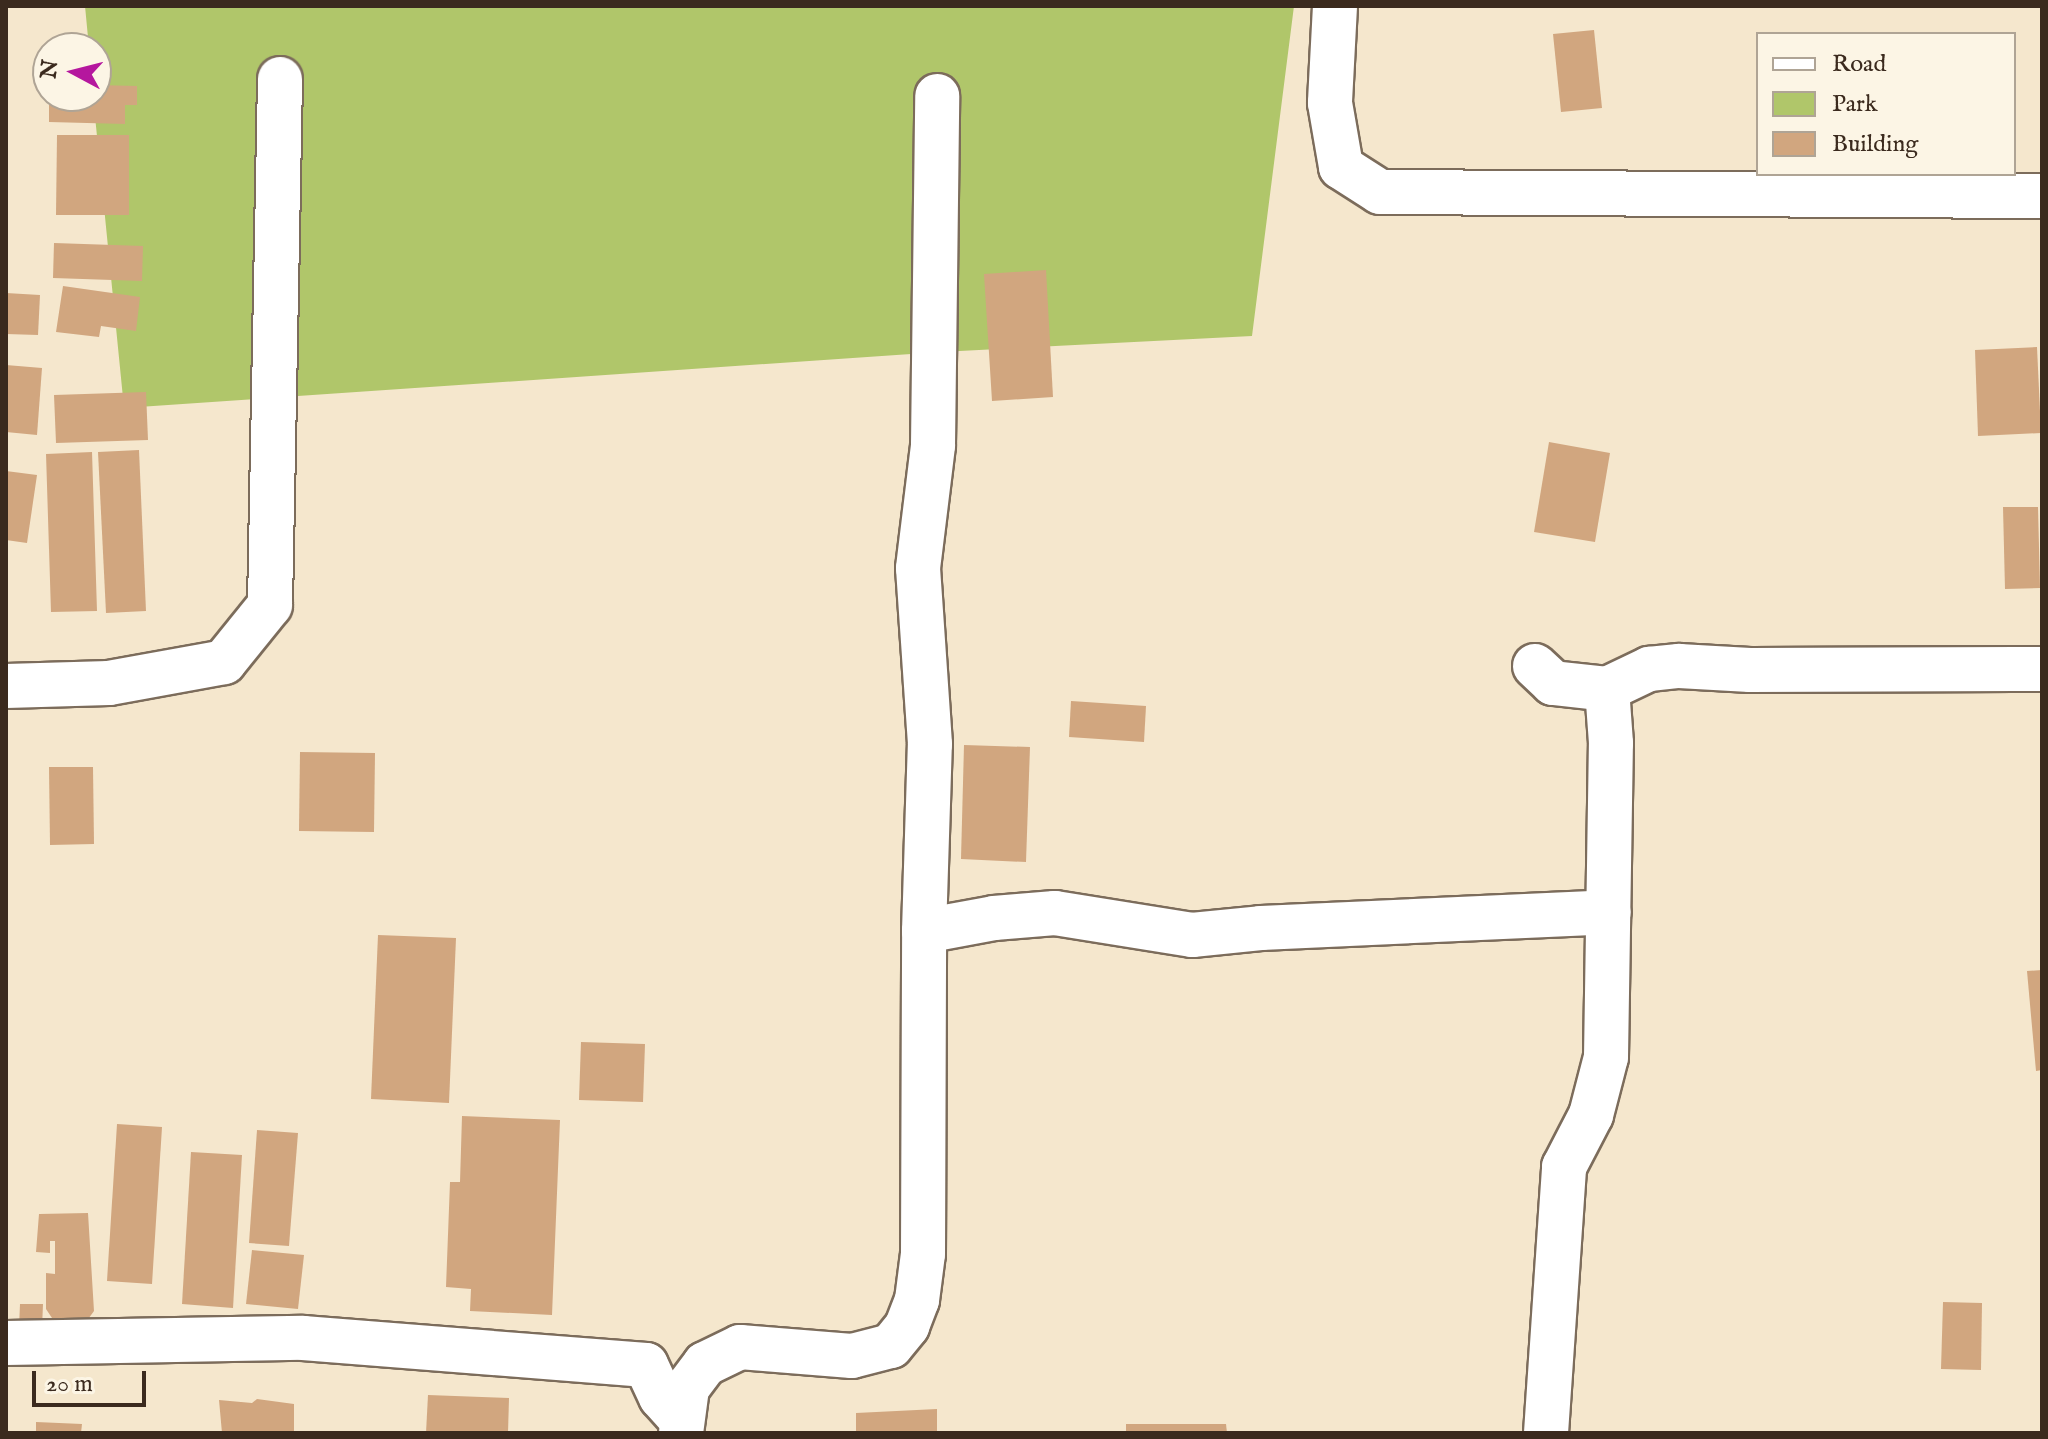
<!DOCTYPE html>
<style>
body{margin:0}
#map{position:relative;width:2048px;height:1439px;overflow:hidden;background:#f5e7cd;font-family:"IM FELL English",serif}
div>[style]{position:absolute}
.green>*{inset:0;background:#b0c66a}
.building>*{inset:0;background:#d1a67f}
.roads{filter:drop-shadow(2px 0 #7c6c5b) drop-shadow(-2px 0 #7c6c5b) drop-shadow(0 2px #7c6c5b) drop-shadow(0 -2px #7c6c5b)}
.minor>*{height:44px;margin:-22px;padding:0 22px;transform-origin:22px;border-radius:22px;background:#fff}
span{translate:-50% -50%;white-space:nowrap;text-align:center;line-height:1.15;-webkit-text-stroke:7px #fcf5e5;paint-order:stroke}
.frame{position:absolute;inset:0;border:8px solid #3b2a1e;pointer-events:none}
.legend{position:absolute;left:1756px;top:32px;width:260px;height:144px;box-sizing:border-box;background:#fcf5e5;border:2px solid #afa495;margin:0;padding:10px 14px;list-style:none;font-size:24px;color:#3b2a1e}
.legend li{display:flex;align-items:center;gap:16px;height:40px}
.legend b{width:40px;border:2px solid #afa495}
.north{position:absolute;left:32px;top:32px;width:80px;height:80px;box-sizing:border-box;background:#fcf5e5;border:2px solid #afa495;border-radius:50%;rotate:277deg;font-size:22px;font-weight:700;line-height:32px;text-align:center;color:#3b2a1e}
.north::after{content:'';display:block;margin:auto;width:28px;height:36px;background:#b5179e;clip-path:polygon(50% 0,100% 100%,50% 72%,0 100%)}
.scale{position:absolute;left:32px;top:1371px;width:114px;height:36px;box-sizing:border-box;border:4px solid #3b2a1e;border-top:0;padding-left:10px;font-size:24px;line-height:28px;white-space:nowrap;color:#3b2a1e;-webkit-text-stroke:6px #fcf5e5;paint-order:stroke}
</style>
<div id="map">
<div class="green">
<i style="clip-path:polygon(85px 6px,1294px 6px,1252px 336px,940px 352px,124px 408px,93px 96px,96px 48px,89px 48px)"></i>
</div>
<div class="building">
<i style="clip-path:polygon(1594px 30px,1602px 108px,1561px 112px,1553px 34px)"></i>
<i style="clip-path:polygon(96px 85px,137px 86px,137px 105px,125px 105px,125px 124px,49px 122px,49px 96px,96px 96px)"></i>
<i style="clip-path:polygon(57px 135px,129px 135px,129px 215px,56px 215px)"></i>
<i style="clip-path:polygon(54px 243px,143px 246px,142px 281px,53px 278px)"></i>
<i style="clip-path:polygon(1046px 270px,1053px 397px,992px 401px,984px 274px)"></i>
<i style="clip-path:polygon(63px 286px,140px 297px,136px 331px,101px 326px,99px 337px,56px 332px)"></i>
<i style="clip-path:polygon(6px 293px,40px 295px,38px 335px,6px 334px)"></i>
<i style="clip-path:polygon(2037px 347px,2041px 433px,1978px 436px,1975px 350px)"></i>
<i style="clip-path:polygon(6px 365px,42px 368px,37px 435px,6px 432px)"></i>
<i style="clip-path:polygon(146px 392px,148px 440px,56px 443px,54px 395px)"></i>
<i style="clip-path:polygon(1549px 442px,1610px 453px,1595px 542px,1534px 532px)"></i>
<i style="clip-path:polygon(139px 450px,146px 611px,106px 613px,98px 452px)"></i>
<i style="clip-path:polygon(92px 452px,97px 611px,51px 612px,46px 454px)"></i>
<i style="clip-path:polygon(6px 471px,37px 475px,27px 543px,6px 540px)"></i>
<i style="clip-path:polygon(2003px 507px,2038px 507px,2040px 588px,2005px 589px)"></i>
<i style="clip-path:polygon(1071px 701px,1146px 706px,1144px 742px,1069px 737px)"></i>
<i style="clip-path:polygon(964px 745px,1030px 747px,1026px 862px,961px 859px)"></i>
<i style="clip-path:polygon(300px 752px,375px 753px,374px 832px,299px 831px)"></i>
<i style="clip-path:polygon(49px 767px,93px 767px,94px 844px,50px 845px)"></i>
<i style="clip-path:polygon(378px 935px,456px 938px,449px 1103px,371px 1099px)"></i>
<i style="clip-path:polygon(2042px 970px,2042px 1070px,2036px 1071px,2027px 971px)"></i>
<i style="clip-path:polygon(581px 1042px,645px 1044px,643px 1102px,579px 1100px)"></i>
<i style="clip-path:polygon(462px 1116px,560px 1120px,552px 1315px,470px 1311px,471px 1289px,446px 1287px,450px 1182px,460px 1182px)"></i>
<i style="clip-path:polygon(117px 1124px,162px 1127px,152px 1284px,107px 1281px)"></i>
<i style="clip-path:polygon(257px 1130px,298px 1133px,289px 1246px,249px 1243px)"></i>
<i style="clip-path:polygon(191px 1152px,242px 1155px,233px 1308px,182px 1304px)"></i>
<i style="clip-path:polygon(88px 1213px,94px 1311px,83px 1326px,60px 1330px,46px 1309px,46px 1273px,55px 1274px,55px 1241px,50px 1241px,50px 1253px,36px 1252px,39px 1214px)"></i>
<i style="clip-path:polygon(252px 1250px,304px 1255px,298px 1309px,246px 1304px)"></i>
<i style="clip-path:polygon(1943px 1302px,1982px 1303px,1981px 1370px,1941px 1369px)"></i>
<i style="clip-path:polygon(20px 1304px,43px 1304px,42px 1328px,19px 1328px)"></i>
<i style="clip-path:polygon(428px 1395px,509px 1398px,508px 1433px,426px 1433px)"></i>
<i style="clip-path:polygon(257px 1399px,294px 1404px,294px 1433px,222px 1433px,219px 1400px,252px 1403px)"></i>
<i style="clip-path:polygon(937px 1409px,937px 1433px,856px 1433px,856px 1413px)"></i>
<i style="clip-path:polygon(36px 1422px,82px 1424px,81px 1433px,36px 1433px)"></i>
<i style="clip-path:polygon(1126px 1424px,1226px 1424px,1227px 1433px,1126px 1433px)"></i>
</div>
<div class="roads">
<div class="minor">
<i style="left:1335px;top:6px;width:97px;rotate:93deg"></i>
<i style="left:1330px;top:103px;width:65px;rotate:80.2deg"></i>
<i style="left:1341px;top:167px;width:46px;rotate:32.7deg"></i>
<i style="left:1380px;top:192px;width:662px;rotate:0.35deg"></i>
<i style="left:1535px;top:666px;width:25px;rotate:43deg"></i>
<i style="left:1553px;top:683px;width:54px;rotate:6.3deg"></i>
<i style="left:1607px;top:689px;width:47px;rotate:-25.5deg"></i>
<i style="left:1649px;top:669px;width:30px;rotate:-6deg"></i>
<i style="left:1679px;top:666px;width:71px;rotate:3.2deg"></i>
<i style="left:1750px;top:670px;width:292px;rotate:-0.2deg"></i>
<i style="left:6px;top:686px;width:103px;rotate:-1.7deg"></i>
<i style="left:109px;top:683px;width:117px;rotate:-10.3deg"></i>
<i style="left:224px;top:662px;width:73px;rotate:-51.1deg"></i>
<i style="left:270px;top:605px;width:526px;rotate:-88.91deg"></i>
<i style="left:924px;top:931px;width:71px;rotate:-10.5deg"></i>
<i style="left:994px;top:918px;width:61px;rotate:-4.7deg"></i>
<i style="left:1055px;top:913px;width:139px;rotate:9.1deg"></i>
<i style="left:1192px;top:935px;width:69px;rotate:-5.8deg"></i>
<i style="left:1261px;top:928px;width:348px;rotate:-2.6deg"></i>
<i style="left:6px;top:1343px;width:297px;rotate:-1deg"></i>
<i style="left:303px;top:1338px;width:344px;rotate:4.5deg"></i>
<i style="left:646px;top:1365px;width:35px;rotate:65deg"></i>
<i style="left:661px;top:1397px;width:30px;rotate:48deg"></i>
<i style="left:681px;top:1433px;width:45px;rotate:-82.4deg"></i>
<i style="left:687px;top:1388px;width:30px;rotate:-53deg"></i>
<i style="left:705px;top:1364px;width:39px;rotate:-26deg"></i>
<i style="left:740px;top:1347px;width:112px;rotate:4.6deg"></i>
<i style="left:852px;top:1356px;width:40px;rotate:-14.4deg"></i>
<i style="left:891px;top:1346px;width:26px;rotate:-51deg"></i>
<i style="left:907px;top:1326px;width:28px;rotate:-69deg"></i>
<i style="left:917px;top:1300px;width:46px;rotate:-82.6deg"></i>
<i style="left:923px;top:1254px;width:323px;rotate:-89.8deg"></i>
<i style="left:924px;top:931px;width:187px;rotate:-88.2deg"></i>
<i style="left:930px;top:744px;width:176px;rotate:-93.9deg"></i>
<i style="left:918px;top:568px;width:124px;rotate:-83deg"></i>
<i style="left:933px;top:445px;width:349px;rotate:-89.3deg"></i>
<i style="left:1546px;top:1433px;width:267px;rotate:-86.1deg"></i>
<i style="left:1564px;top:1167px;width:59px;rotate:-62.6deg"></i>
<i style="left:1591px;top:1115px;width:60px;rotate:-75.5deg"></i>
<i style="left:1606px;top:1057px;width:314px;rotate:-89.1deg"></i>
<i style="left:1611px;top:743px;width:54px;rotate:-94.2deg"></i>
</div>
</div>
<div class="frame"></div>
<ul class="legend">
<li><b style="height:10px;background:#fff"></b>Road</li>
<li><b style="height:22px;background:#b0c66a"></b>Park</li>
<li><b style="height:22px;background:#d1a67f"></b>Building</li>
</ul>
<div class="north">N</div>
<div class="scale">20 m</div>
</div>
